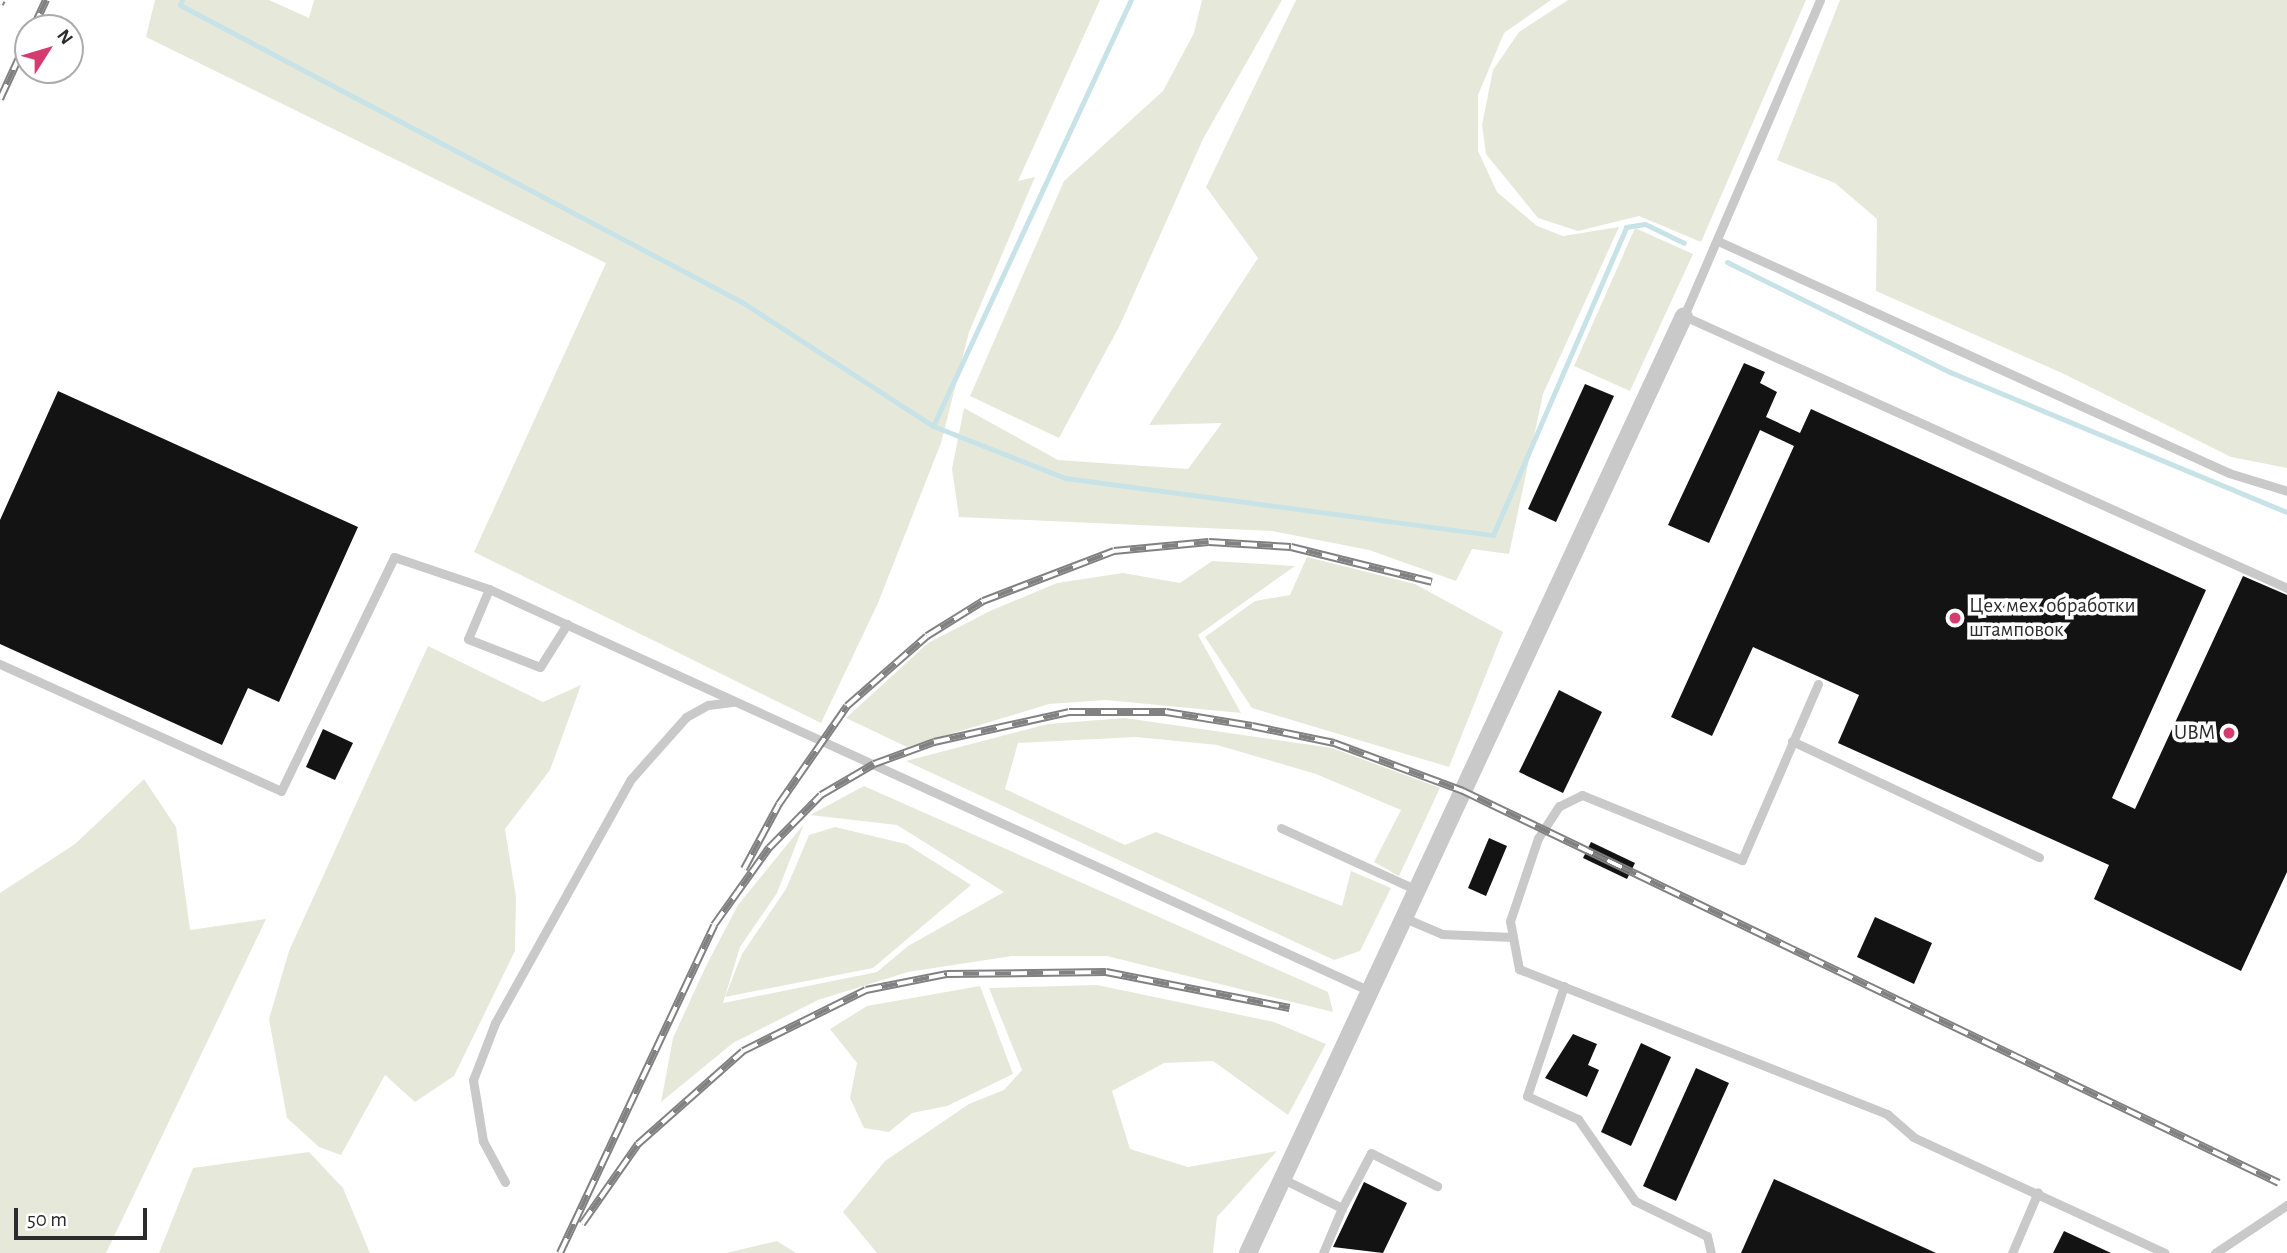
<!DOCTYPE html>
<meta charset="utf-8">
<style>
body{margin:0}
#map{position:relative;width:2287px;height:1253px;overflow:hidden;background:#fff;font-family:"Alegreya Sans",sans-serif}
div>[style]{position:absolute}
.green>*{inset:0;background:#e6e9da}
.stream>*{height:5px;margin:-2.5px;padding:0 2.5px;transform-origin:2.5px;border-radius:2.5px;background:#c8e3e7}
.building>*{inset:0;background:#131313}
.lane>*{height:9px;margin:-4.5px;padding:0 4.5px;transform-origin:4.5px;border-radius:4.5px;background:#c9c9c9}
.street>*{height:18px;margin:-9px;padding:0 9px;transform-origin:9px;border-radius:9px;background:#c9c9c9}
.rail>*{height:8px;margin-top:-4px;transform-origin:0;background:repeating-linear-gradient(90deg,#fff 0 16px,#818181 0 32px);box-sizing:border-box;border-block:2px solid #818181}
.dots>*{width:19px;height:19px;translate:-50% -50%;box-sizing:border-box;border:4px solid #fff;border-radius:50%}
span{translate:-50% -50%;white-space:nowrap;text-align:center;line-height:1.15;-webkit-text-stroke:7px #fff;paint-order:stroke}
.poi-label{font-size:21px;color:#2c2c2c}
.left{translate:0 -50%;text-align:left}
.right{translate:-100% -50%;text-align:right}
.north{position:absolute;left:14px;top:14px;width:70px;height:70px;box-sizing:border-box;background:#fff;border:2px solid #ababab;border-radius:50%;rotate:53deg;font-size:19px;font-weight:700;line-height:28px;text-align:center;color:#2c2c2c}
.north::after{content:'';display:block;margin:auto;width:24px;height:32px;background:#d63b6f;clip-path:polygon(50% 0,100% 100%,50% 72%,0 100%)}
.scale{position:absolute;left:14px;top:1208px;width:133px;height:32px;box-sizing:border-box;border:4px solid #2c2c2c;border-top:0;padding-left:9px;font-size:21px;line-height:24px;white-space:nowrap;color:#2c2c2c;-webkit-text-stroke:5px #fff;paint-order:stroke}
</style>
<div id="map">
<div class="green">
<i style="clip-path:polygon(155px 0,269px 0,309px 18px,314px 0,1100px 0,1018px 181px,1035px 177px,969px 332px,941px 443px,878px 603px,821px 723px,474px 552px,606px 263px,146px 37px)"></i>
<i style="clip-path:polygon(1202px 0,1282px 0,1203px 139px,1120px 325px,1059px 438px,970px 396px,1064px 181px,1163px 91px,1194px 33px)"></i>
<i style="clip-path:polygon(1296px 0,1551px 0,1504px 33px,1478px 95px,1478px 151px,1497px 192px,1537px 226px,1563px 236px,1619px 227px,1543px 394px,1509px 554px,1472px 549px,1456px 581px,1369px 550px,1272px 531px,959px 517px,952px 469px,964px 408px,1058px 460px,1188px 469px,1222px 423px,1149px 425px,1258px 258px,1206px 187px)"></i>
<i style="clip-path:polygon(1568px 0,1806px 0,1701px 242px,1639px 216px,1578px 231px,1538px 218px,1486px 154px,1482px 125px,1493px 70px,1519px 32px)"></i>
<i style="clip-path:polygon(1840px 0,2287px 0,2287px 468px,2231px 457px,2064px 374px,1876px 291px,1877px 219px,1835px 183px,1777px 160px)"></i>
<i style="clip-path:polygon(1635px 228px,1693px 254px,1630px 391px,1574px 366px)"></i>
<i style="clip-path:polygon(1307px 557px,1415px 584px,1503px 632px,1449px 767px,1252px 708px,1205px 637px,1255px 601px,1290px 595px)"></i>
<i style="clip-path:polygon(1212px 561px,1295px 566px,1198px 635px,1241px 713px,1106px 700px,1049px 704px,907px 747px,846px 718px,928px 643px,990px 611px,1057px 583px,1123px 573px,1180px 583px)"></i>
<i style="clip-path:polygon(428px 646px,543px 702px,581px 685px,550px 770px,505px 829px,516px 897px,515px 951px,454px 1076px,415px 1102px,385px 1075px,341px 1155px,319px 1147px,287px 1118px,269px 1019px,289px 951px)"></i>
<i style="clip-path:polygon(1125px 718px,1332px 748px,1440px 788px,1399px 876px,1374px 862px,1401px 810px,1316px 774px,1217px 745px,1136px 737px,1018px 743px,1005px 789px,1125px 845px,1156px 832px,1342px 906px,1351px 871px,1391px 888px,1360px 951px,1334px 960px,906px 761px,1048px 724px)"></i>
<i style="clip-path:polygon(144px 779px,176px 827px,190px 930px,266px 919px,106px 1253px,0 1253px,0 893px,75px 844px)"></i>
<i style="clip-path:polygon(864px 786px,1328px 992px,1333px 1012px,1107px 956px,1012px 956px,908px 972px,818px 1000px,733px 1043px,661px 1102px,673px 1038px,706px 966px,738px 905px,804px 824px,777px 893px,740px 947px,723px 1003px,877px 972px,908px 946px,1004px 892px,897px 825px,810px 815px)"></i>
<i style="clip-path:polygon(835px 827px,906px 844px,971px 885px,873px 968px,725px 997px,742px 954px,786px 889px,809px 835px)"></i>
<i style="clip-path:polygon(1097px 985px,1274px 1022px,1326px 1044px,1288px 1115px,1213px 1061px,1164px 1063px,1112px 1091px,1130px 1149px,1188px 1167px,1277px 1151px,1217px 1217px,1213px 1253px,877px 1253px,843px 1212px,885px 1161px,969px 1104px,1004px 1090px,1022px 1070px,989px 988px)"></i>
<i style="clip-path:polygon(980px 986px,1013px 1074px,947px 1106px,912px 1113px,889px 1132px,864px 1128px,850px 1098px,857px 1063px,830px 1029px,867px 1006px)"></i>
<i style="clip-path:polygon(309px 1152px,343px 1188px,370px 1253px,159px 1253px,193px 1168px)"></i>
<i style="clip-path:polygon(777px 1241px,796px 1253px,726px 1253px)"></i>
</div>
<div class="stream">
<i style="left:182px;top:0;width:5px;rotate:112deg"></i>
<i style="left:180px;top:5px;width:636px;rotate:27.86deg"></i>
<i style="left:742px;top:302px;width:228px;rotate:33deg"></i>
<i style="left:933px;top:426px;width:142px;rotate:21.5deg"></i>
<i style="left:1065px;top:478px;width:432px;rotate:7.6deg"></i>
<i style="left:1493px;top:535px;width:335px;rotate:-66.6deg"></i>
<i style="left:1626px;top:227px;width:19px;rotate:-9deg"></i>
<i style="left:1645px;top:224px;width:43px;rotate:26deg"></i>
<i style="left:1727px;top:262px;width:249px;rotate:26.3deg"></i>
<i style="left:1950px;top:372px;width:365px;rotate:22.6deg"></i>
<i style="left:933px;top:426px;width:470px;rotate:-65.1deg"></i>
</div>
<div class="building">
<i style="clip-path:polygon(1744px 363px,1765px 372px,1760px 383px,1777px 392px,1766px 417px,1800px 433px,1811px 409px,2206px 590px,2112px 798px,2135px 809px,2243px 576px,2287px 595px,2287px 872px,2241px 971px,2094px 899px,2109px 865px,1838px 743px,1859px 695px,1753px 647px,1712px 736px,1671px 717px,1794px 446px,1760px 430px,1709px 543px,1668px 525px)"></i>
<i style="clip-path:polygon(1585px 384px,1614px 396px,1556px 522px,1528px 509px)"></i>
<i style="clip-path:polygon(58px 391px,358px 527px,279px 702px,248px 688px,222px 745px,0 644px,0 520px)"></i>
<i style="clip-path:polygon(1559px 690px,1602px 712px,1563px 793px,1519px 772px)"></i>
<i style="clip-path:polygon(323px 729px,353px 743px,335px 780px,306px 767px)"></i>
<i style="clip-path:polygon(1489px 838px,1507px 846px,1486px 896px,1468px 888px)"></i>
<i style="clip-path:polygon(1591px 842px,1635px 863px,1627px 879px,1583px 858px)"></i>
<i style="clip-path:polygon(1875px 917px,1932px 943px,1914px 984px,1857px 957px)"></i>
<i style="clip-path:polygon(1573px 1034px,1597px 1044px,1588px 1065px,1599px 1070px,1587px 1097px,1545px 1078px)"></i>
<i style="clip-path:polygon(1641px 1043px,1671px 1057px,1631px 1146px,1601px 1132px)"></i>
<i style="clip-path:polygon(1696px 1068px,1729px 1083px,1676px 1201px,1643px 1186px)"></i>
<i style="clip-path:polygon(1774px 1179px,1936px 1253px,1741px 1253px)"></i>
<i style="clip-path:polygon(1364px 1182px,1407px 1203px,1383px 1253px,1333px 1247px)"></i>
<i style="clip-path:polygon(2064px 1231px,2111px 1253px,2053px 1253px)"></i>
</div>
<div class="lane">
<i style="left:1820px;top:0;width:344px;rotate:113.3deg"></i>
<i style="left:1684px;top:316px;width:662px;rotate:24.28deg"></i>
<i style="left:1718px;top:241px;width:561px;rotate:24.42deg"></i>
<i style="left:2229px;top:473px;width:61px;rotate:17.2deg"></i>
<i style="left:489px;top:589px;width:54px;rotate:112.8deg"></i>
<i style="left:468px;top:639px;width:77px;rotate:21.3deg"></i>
<i style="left:540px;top:667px;width:51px;rotate:-57.9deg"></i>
<i style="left:0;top:664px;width:308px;rotate:24.3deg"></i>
<i style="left:281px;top:791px;width:260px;rotate:-64.2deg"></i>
<i style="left:394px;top:557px;width:100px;rotate:18.6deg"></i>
<i style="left:489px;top:589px;width:971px;rotate:24.53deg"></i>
<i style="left:1818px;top:684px;width:192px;rotate:113.4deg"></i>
<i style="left:1742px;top:860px;width:173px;rotate:-157.9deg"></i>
<i style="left:1582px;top:795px;width:25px;rotate:154deg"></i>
<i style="left:1559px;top:806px;width:38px;rotate:123deg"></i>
<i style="left:1538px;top:838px;width:88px;rotate:108.6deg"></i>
<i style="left:1510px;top:921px;width:49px;rotate:79.4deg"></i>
<i style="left:1519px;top:969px;width:396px;rotate:21.5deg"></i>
<i style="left:1887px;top:1114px;width:35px;rotate:41deg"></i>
<i style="left:1913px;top:1137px;width:277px;rotate:24.7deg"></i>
<i style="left:1792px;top:741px;width:273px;rotate:25.2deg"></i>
<i style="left:1281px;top:828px;width:149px;rotate:24.5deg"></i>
<i style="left:1407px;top:919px;width:38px;rotate:23deg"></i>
<i style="left:1442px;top:934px;width:71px;rotate:2.4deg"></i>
<i style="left:1564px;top:986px;width:116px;rotate:108.6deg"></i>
<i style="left:1527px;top:1096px;width:56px;rotate:24.3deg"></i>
<i style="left:1578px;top:1119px;width:100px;rotate:55.2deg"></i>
<i style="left:1635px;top:1201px;width:80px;rotate:25.9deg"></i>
<i style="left:1707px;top:1236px;width:17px;rotate:77deg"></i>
<i style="left:1283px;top:1179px;width:66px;rotate:26.2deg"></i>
<i style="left:1342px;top:1208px;width:62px;rotate:-62.2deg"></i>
<i style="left:1371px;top:1153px;width:74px;rotate:26.6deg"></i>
<i style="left:505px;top:1182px;width:47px;rotate:-118.2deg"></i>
<i style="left:483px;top:1141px;width:62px;rotate:-99.3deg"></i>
<i style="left:473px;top:1080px;width:61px;rotate:-68.9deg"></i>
<i style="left:495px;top:1023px;width:279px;rotate:-60.9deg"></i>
<i style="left:631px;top:779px;width:83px;rotate:-48.4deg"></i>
<i style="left:686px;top:717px;width:25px;rotate:-29deg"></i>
<i style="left:708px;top:705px;width:26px;rotate:-7deg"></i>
<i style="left:1323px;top:1253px;width:49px;rotate:-67.1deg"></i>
<i style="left:2012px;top:1253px;width:66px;rotate:-66.9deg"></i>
<i style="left:2215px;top:1253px;width:87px;rotate:-33.7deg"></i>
</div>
<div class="street">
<i style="left:1248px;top:1253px;width:1033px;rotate:-65.05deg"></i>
</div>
<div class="rail">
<i style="left:0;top:4px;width:4px;rotate:-63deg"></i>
<i style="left:33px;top:28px;width:31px;rotate:-65deg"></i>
<i style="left:0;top:99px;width:67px;rotate:-65.3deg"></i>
<i style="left:744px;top:869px;width:74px;rotate:-61.7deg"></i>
<i style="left:779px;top:804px;width:119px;rotate:-55.2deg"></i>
<i style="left:847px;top:706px;width:106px;rotate:-41.2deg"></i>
<i style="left:927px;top:636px;width:66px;rotate:-32deg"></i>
<i style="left:983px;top:601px;width:140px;rotate:-20.9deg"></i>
<i style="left:1114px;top:551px;width:95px;rotate:-5.4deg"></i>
<i style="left:1209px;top:542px;width:82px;rotate:3.5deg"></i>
<i style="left:1291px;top:547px;width:145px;rotate:13.9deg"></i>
<i style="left:582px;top:1224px;width:98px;rotate:-55deg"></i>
<i style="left:638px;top:1144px;width:140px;rotate:-41.5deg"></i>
<i style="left:743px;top:1051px;width:137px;rotate:-26.4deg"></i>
<i style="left:866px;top:990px;width:83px;rotate:-11.2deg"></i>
<i style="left:947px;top:974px;width:159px;rotate:-0.7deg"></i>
<i style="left:1106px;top:972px;width:187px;rotate:11.1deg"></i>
<i style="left:560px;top:1253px;width:362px;rotate:-64.8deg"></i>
<i style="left:714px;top:925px;width:95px;rotate:-54.5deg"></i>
<i style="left:769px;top:848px;width:74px;rotate:-45.5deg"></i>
<i style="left:821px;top:795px;width:61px;rotate:-30.3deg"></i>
<i style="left:874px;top:764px;width:64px;rotate:-20.1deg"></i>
<i style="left:934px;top:742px;width:138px;rotate:-12.5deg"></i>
<i style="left:1069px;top:712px;width:97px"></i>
<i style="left:1166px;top:712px;width:87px;rotate:9.2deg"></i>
<i style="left:1252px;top:726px;width:84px;rotate:11.7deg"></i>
<i style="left:1334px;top:743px;width:138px;rotate:20.4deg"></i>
<i style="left:1463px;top:791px;width:905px;rotate:25.66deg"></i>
</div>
<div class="dots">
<i style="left:1955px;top:618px;background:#d63b6f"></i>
<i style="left:2229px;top:733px;background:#d63b6f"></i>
</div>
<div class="poi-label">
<span class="left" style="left:1969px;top:618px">Цех мех. обработки<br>штамповок</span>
<span class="right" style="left:2215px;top:733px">UBM</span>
</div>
<div class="north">N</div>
<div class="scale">50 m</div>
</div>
